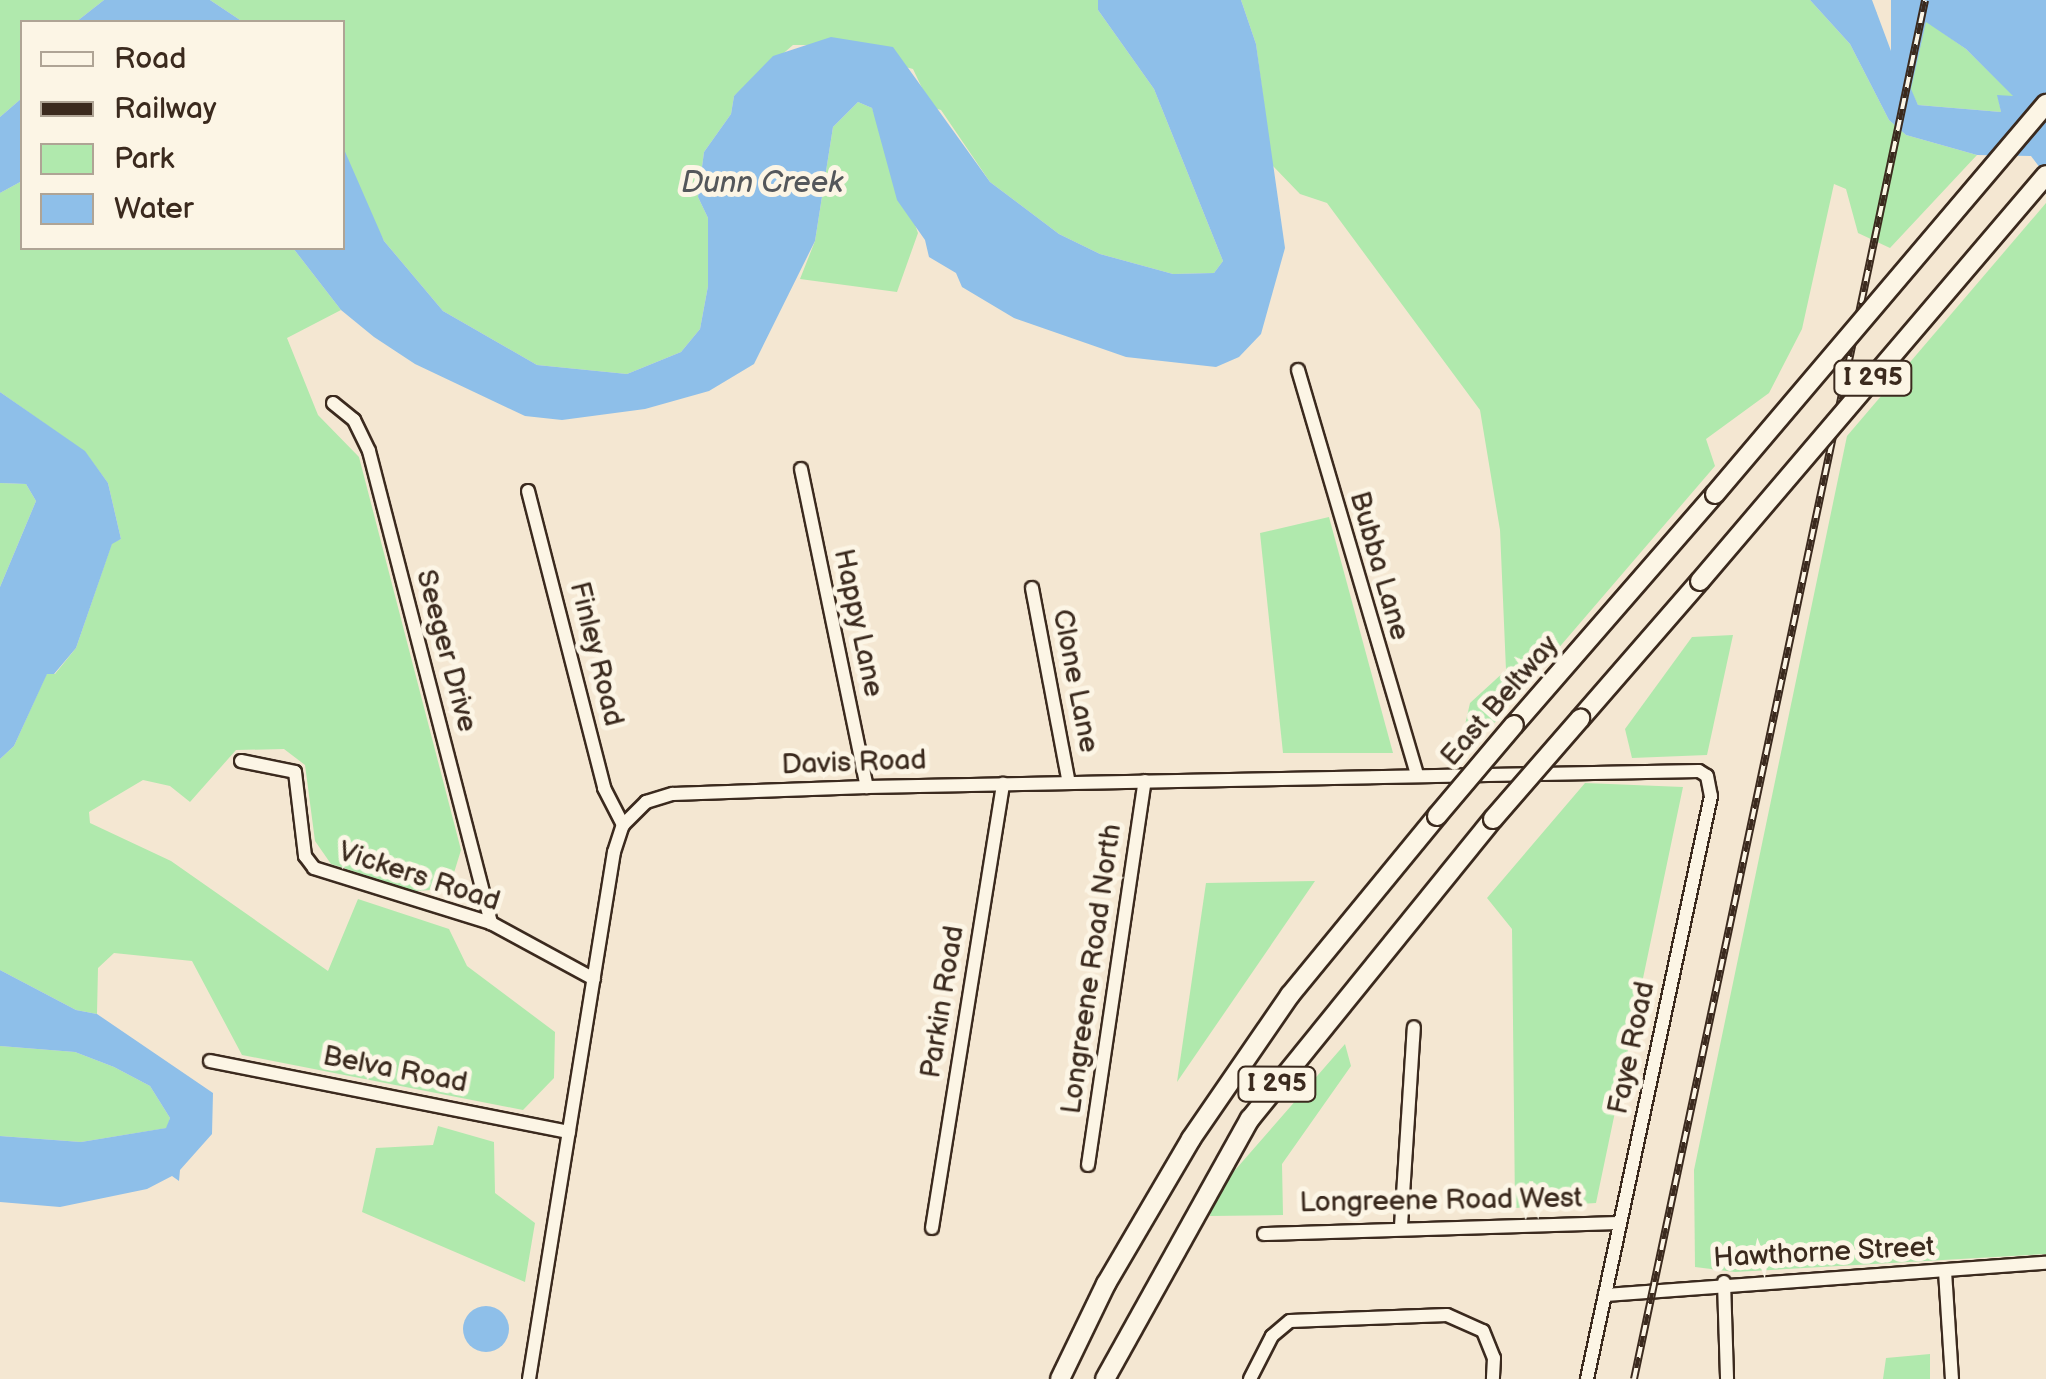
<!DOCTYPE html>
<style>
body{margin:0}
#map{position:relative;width:2046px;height:1379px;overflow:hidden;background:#f4e7d2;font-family:"Balsamiq Sans",sans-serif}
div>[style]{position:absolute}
.green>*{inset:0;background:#b0e9ad}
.water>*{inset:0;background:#8ebfe9}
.round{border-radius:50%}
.roads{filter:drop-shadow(2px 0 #3b2a1e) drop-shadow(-2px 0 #3b2a1e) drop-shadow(0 2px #3b2a1e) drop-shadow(0 -2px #3b2a1e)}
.minor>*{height:12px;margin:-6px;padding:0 6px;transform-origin:6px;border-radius:6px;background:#fcf5e5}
.highway>*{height:18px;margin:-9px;padding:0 9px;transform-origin:9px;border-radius:9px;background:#fcf5e5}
.rail>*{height:8px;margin-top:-4px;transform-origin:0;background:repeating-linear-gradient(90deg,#fcf5e5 0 11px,#3b2a1e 0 22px);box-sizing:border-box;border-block:2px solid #3b2a1e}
.bridges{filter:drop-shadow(2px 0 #3b2a1e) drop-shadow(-2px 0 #3b2a1e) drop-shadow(0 2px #3b2a1e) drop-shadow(0 -2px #3b2a1e)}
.highway-bridge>*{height:18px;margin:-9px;padding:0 9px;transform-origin:9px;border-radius:9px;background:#fcf5e5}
span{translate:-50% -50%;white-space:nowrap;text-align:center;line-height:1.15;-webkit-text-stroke:10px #fcf5e5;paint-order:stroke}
.shield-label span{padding:2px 8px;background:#fcf5e5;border:2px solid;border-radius:8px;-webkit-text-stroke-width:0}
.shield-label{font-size:25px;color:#3b2a1e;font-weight:700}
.street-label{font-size:28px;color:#3b2a1e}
.water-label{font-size:30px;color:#54575b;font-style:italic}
.legend{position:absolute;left:20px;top:20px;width:325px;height:230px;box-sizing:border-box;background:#fcf5e5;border:2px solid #afa495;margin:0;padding:12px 18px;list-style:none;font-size:30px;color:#3b2a1e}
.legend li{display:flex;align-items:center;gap:20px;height:50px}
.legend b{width:50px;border:2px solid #afa495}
</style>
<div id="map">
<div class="green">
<i style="clip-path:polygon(0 0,104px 0,76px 22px,22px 22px,22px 98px,0 117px)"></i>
<i style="clip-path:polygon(210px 0,1098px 0,1098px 10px,1154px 89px,1223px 261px,1214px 273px,1173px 274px,1100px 254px,1059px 234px,990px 182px,941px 110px,931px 107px,913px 69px,821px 45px,793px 45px,734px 96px,731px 114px,704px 152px,698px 197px,708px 218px,708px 286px,700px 329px,681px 352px,627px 374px,537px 365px,443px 311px,384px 241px,356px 189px,343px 147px,342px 22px,243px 22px)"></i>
<i style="clip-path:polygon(1241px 0,1810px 0,1850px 44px,1889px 120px,1906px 135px,1977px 155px,1890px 248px,1858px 233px,1846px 189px,1834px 184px,1802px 329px,1769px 393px,1706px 439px,1715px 466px,1477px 743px,1462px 738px,1470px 703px,1506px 670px,1500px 530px,1480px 410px,1327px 203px,1300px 194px,1272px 165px,1256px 44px)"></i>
<i style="clip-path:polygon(1926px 21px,1966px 49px,2014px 96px,1998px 96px,2001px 112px,1918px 105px,1910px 89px)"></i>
<i style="clip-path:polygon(858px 102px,872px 108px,918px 233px,897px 292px,800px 279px,815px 241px,833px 127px)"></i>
<i style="clip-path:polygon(22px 181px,22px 248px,293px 248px,341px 310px,287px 338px,318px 415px,359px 457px,461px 850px,449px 889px,414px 891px,331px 864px,315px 841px,305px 765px,284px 749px,236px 750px,190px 802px,170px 786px,143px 780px,89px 812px,90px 823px,171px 861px,328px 971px,358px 899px,449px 929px,467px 966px,555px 1032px,554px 1078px,523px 1110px,242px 1055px,192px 961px,114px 953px,98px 968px,97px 1014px,76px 1010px,0 970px,0 759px,14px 746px,47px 673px,55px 674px,76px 648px,112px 543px,121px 539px,108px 483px,85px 452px,0 392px,0 193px)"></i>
<i style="clip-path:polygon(2046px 203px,2046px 1254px,1735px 1272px,1695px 1267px,1694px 1170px,1847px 436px)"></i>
<i style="clip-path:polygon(0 483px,26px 484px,36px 501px,0 587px)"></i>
<i style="clip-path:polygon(1329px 517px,1393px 753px,1283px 753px,1260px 533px)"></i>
<i style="clip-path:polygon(1733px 635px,1707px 755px,1632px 758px,1625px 729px,1692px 637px)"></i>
<i style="clip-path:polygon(1585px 783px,1683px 787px,1596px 1203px,1515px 1208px,1512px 929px,1487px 898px)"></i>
<i style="clip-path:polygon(1315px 881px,1177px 1082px,1206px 883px)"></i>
<i style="clip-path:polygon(1345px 1044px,1351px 1066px,1282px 1164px,1283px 1215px,1210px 1216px,1215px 1193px)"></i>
<i style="clip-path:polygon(0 1046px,75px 1052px,114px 1067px,150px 1086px,170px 1118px,167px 1128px,81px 1142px,0 1136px)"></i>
<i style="clip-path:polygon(438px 1126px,494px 1142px,495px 1193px,535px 1223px,525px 1282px,362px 1212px,376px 1148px,433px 1145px)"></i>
<i style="clip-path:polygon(1930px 1354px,1930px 1379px,1883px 1379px,1886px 1358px)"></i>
</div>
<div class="water">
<i style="clip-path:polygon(104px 0,210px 0,243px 22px,76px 22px)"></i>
<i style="clip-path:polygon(1098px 0,1241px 0,1256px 44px,1285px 248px,1261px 334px,1239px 357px,1216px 367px,1126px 357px,1014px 318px,962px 287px,956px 273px,929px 257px,925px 240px,897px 200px,872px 108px,858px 102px,833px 127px,815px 241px,754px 364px,709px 391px,645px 409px,562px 420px,525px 416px,415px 364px,374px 337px,341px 310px,293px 248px,342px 248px,343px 147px,384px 241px,443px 311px,537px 365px,627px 374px,681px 352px,700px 329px,708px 286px,708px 218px,698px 197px,704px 152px,731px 114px,734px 96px,773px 56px,831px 37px,893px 47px,990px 182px,1059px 234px,1100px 254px,1173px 274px,1214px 273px,1223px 261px,1154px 89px,1098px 10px)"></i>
<i style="clip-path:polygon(evenodd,1810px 0,1872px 0,1891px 51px,1891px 0,2046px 0,2046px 176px,2031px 156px,1977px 155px,1906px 135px,1889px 120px,1850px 44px,1810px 0,1926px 22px,1966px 49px,2013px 96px,1997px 95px,2001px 112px,1918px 105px,1911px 89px,1926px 22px)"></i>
<i style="clip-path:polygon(22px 98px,22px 181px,0 193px,0 117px)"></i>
<i style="clip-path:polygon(0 392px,85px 451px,108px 483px,121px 539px,112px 544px,76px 648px,54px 674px,47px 674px,14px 746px,0 759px,0 587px,36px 501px,26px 484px,0 483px)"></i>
<i style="clip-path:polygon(0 970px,76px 1010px,97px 1014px,213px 1093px,212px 1134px,180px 1170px,179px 1181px,172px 1176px,147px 1189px,60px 1207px,0 1202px,0 1136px,81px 1142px,166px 1128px,170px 1118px,150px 1086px,114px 1067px,75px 1052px,0 1046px)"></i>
<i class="round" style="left:463px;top:1306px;width:46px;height:46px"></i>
</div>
<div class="roads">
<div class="minor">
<i style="left:1298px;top:370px;width:422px;rotate:73.6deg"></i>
<i style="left:333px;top:403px;width:27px;rotate:39deg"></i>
<i style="left:354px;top:420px;width:34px;rotate:64deg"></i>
<i style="left:369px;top:451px;width:488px;rotate:75.5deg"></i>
<i style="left:801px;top:469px;width:325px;rotate:78.3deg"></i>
<i style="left:528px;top:491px;width:307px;rotate:75.6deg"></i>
<i style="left:604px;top:788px;width:42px;rotate:62.8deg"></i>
<i style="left:1032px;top:588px;width:198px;rotate:79.3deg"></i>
<i style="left:241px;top:761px;width:55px;rotate:11.5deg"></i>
<i style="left:295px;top:772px;width:85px;rotate:83.2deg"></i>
<i style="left:305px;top:856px;width:15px;rotate:53deg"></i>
<i style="left:314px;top:868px;width:185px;rotate:17.3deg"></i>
<i style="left:491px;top:923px;width:117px;rotate:28.5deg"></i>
<i style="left:210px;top:1061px;width:366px;rotate:11.2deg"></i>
<i style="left:1088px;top:1165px;width:388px;rotate:-81.6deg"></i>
<i style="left:1401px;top:1226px;width:199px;rotate:-86.3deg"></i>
<i style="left:932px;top:1228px;width:450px;rotate:-80.9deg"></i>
<i style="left:1264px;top:1234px;width:356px;rotate:-1.8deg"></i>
<i style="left:1945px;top:1271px;width:108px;rotate:86.3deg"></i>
<i style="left:1724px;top:1282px;width:97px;rotate:88.2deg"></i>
<i style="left:1605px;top:1295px;width:442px;rotate:-4.2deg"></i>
<i style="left:529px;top:1379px;width:534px;rotate:-80.84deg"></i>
<i style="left:614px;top:852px;width:28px;rotate:-72deg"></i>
<i style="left:623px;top:825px;width:33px;rotate:-45deg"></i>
<i style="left:646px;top:802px;width:28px;rotate:-17deg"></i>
<i style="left:673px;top:794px;width:194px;rotate:-2.1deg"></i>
<i style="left:867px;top:787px;width:832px;rotate:-1.1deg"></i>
<i style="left:1699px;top:771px;width:9px;rotate:32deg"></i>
<i style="left:1707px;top:776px;width:20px;rotate:79deg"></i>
<i style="left:1711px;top:796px;width:596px;rotate:102.01deg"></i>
<i style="left:1250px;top:1379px;width:48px;rotate:-62.9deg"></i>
<i style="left:1272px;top:1336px;width:23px;rotate:-40deg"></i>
<i style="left:1290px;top:1321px;width:157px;rotate:-2.2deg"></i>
<i style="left:1447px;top:1315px;width:39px;rotate:24deg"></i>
<i style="left:1483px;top:1331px;width:29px;rotate:68deg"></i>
<i style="left:1494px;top:1358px;width:21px;rotate:93deg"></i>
</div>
<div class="highway">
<i style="left:1580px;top:719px;width:183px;rotate:-49deg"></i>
<i style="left:1514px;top:725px;width:306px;rotate:-49deg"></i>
<i style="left:1060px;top:1379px;width:106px;rotate:-64.2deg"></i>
<i style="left:1106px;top:1284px;width:168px;rotate:-59.6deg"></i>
<i style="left:1191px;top:1139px;width:175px;rotate:-55.5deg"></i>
<i style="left:1290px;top:995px;width:232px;rotate:-50.6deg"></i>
<i style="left:1105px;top:1379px;width:298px;rotate:-60.9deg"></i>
<i style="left:1250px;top:1119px;width:386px;rotate:-51deg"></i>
</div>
</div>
<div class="rail">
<i style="left:1634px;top:1379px;width:1409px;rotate:-78.08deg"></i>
</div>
<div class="bridges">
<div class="highway-bridge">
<i style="left:1715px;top:494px;width:512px;rotate:-49.68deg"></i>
<i style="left:1700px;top:581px;width:533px;rotate:-49.56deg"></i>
<i style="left:1437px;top:816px;width:119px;rotate:-49.8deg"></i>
<i style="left:1493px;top:819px;width:133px;rotate:-49deg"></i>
</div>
</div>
<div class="shield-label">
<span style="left:1873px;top:378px">I 295</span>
<span style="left:1277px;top:1084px">I 295</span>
</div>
<div class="street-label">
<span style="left:1379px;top:566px;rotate:74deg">Bubba Lane</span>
<span style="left:858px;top:623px;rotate:78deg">Happy Lane</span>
<span style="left:446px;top:651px;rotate:75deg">Seeger Drive</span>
<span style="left:596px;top:654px;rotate:76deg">Finley Road</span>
<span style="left:1075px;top:681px;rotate:79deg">Clone Lane</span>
<span style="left:1500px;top:701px;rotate:-49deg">East Beltway</span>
<span style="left:854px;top:763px;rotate:-2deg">Davis Road</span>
<span style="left:419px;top:877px;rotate:18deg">Vickers Road</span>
<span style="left:1092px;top:969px;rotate:-82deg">Longreene Road North</span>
<span style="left:943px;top:1002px;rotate:-81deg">Parkin Road</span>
<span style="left:1632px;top:1048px;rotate:-78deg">Faye Road</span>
<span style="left:395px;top:1070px;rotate:11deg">Belva Road</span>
<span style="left:1441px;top:1201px;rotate:-1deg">Longreene Road West</span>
<span style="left:1824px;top:1253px;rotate:-3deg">Hawthorne Street</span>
</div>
<div class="water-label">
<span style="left:762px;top:183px">Dunn Creek</span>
</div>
<ul class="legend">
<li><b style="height:12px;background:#fcf5e5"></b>Road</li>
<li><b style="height:12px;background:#3b2a1e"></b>Railway</li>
<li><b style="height:28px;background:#b0e9ad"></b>Park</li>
<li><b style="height:28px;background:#8ebfe9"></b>Water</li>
</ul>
</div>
